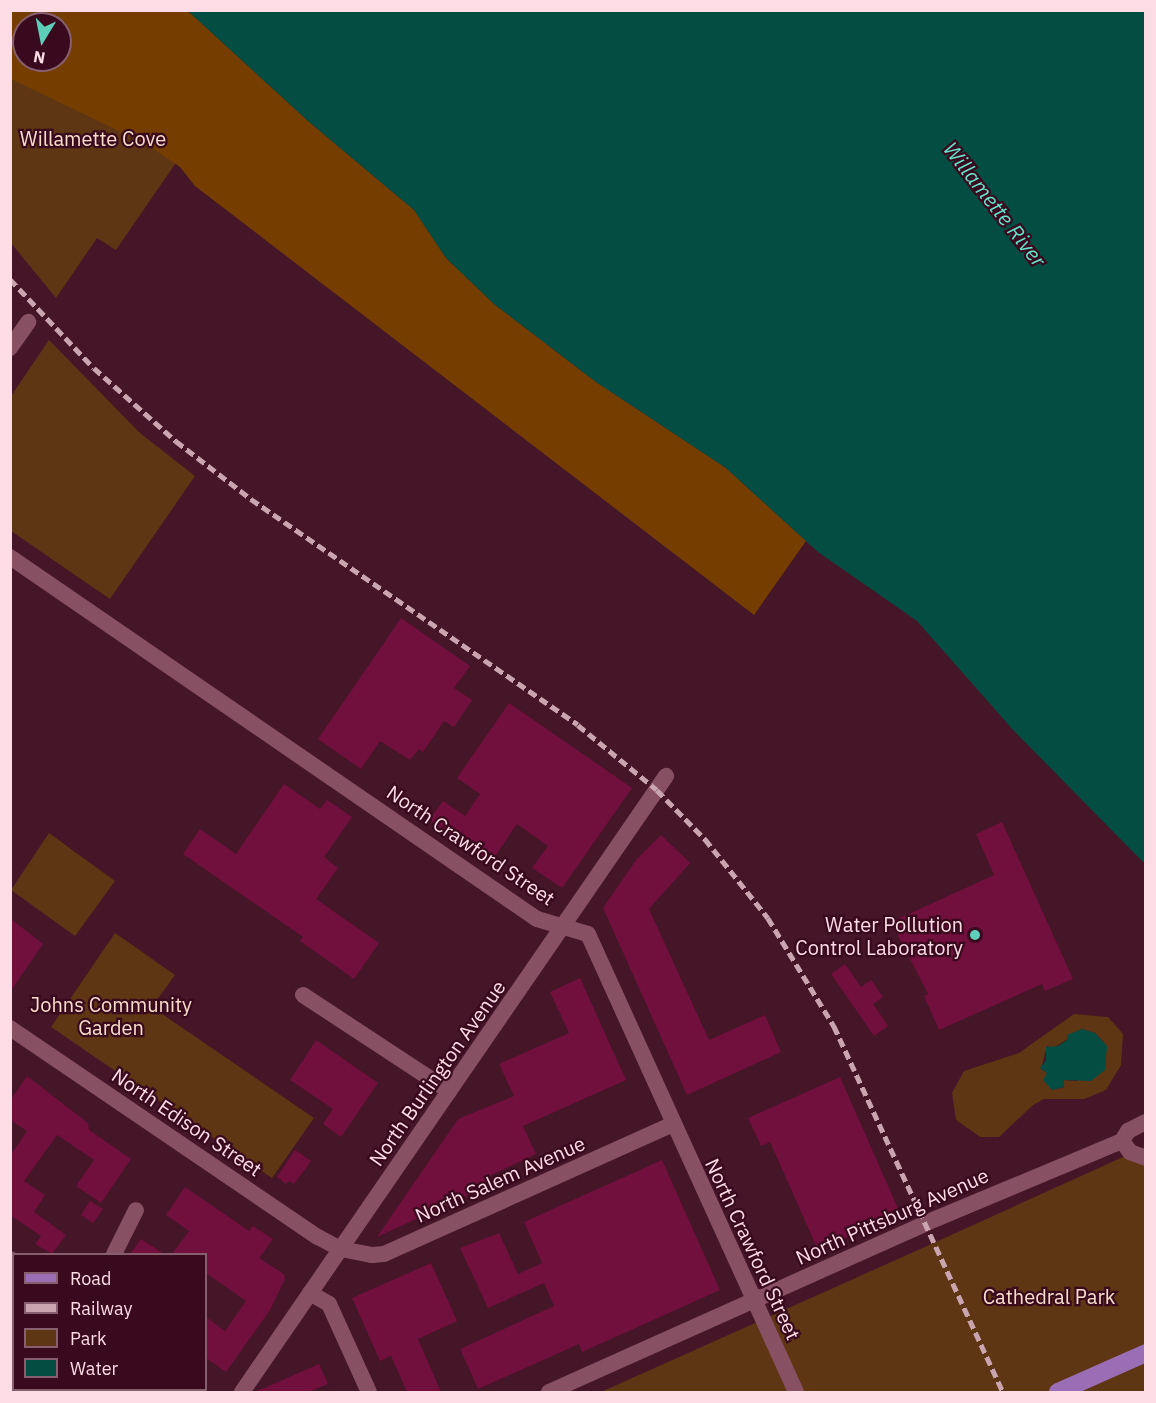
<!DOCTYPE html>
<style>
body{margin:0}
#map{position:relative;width:1156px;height:1403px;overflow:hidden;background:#451528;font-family:"IBM Plex Sans",sans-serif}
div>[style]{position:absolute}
.green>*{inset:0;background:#5e3613}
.forest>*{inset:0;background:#753e00}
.water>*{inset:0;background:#044d42}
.building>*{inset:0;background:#710f3d}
.minor>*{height:16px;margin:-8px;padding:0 8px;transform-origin:8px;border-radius:8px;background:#875063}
.major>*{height:18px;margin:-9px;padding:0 9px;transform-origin:9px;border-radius:9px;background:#9a6db5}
.rail>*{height:4.5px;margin-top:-2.25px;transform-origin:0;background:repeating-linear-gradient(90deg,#caa5b0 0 9px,transparent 0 13.5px)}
.dots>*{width:16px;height:16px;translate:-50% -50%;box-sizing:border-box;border:3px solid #390a1e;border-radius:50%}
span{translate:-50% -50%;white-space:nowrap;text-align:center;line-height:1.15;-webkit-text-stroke:4.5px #390a1e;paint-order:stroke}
.park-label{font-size:20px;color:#f9decb}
.street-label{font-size:20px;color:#fddce5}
.poi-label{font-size:20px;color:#fddce5}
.right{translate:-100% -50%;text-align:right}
.water-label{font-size:21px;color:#65e4cc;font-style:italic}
.frame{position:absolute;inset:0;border:12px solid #fddce5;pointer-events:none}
.legend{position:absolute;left:12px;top:1253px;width:195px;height:138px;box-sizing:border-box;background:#390a1e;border:2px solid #875e6e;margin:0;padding:8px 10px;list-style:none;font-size:18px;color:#fddce5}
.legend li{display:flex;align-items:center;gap:12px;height:30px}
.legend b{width:30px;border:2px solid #875e6e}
.north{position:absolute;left:12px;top:12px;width:60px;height:60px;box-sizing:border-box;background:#390a1e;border:2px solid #875e6e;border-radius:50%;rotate:190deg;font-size:16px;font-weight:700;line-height:24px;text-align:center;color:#fddce5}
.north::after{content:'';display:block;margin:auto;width:21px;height:27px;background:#5dceb8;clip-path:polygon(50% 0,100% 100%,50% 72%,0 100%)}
</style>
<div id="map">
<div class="green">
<i style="clip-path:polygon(evenodd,10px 11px,241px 68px,116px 250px,97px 238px,56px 298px,11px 243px,10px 11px,24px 24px,60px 24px,60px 60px,24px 60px,24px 24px)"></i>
<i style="clip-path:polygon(49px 340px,140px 433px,195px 476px,110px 599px,11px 531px,11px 396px)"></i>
<i style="clip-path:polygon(49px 833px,115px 881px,75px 936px,11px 890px)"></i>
<i style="clip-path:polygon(115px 933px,175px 975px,152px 1007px,314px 1118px,272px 1178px,51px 1027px)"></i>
<i style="clip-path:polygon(evenodd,1074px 1014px,1108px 1017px,1123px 1034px,1121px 1065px,1106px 1090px,1084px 1099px,1044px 1099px,1033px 1105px,999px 1137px,980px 1137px,956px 1120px,952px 1093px,964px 1071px,1019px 1053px,1074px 1014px,1082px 1029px,1095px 1033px,1104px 1042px,1077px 1081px,1064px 1080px,1063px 1088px,1051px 1089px,1047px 1073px,1041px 1069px,1047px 1046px,1054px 1048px,1082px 1029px)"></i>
<i style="clip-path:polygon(1145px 1147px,1145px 1392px,601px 1392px,918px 1250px)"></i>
</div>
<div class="forest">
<i style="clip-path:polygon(evenodd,10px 11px,188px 11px,308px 121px,414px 210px,446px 258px,494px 304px,596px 382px,726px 468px,806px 541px,754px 615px,195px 186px,180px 167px,148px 145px,11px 79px,10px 11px,24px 24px,60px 24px,60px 60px,24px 60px,24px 24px)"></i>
</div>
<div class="water">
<i style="clip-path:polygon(188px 11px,1145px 11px,1145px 864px,1014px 731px,917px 621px,818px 552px,726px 468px,596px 382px,494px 304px,446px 258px,414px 210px,308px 121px)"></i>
<i style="clip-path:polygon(1082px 1029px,1095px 1033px,1107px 1046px,1105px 1070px,1091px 1081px,1064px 1080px,1064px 1087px,1052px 1090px,1043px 1080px,1047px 1073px,1040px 1068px,1046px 1060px,1046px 1047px,1058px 1046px,1067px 1040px,1067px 1035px)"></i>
</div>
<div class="building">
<i style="clip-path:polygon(401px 618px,470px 666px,454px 688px,472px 700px,454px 727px,444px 721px,423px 752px,419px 749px,410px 760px,380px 741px,361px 769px,318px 739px)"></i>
<i style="clip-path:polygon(509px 703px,632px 788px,562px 888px,532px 868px,548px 846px,517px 824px,491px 862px,429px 820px,443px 801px,465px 816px,480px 794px,457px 778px)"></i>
<i style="clip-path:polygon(284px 784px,320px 809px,327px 800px,352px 817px,324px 857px,338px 868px,316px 899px,379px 943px,354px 979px,300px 941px,303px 937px,183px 854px,200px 829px,236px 854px)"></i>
<i style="clip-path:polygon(1002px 822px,1073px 979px,1045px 991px,1042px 984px,939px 1030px,924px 996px,928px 994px,891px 922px,994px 875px,976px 834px)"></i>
<i style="clip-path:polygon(661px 835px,690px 863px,649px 909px,709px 1040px,765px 1015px,781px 1052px,687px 1095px,603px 908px,636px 860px)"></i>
<i style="clip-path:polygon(10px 918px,43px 944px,10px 992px)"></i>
<i style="clip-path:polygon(845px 964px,861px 987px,871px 980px,883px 997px,873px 1004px,888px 1026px,874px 1036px,831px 974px)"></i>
<i style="clip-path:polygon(580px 978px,626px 1080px,523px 1126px,536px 1154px,487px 1177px,490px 1185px,377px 1237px,458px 1119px,514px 1096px,499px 1064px,569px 1033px,550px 992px)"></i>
<i style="clip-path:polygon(316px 1040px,378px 1083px,341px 1137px,323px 1124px,333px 1109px,290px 1080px)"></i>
<i style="clip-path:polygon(27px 1076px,88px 1123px,89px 1130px,131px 1159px,101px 1203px,76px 1186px,94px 1160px,57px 1135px,24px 1181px,45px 1195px,34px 1212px,66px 1235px,52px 1254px,35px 1244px,41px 1236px,10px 1215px,10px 1156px,27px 1131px,10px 1120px,10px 1101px)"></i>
<i style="clip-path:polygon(840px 1077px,900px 1213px,818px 1250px,770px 1142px,761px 1146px,748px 1118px)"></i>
<i style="clip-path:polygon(295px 1150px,311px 1161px,294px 1184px,289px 1181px,286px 1184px,277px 1177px)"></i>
<i style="clip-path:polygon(662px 1160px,720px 1290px,582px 1352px,579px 1344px,478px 1389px,460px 1349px,554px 1306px,544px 1283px,488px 1308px,460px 1248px,499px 1233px,518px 1274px,542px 1263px,524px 1222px)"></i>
<i style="clip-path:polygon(185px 1187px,249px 1231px,253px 1226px,273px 1239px,259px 1258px,284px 1274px,285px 1279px,270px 1310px,226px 1372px,206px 1358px,206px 1317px,225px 1331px,246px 1301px,206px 1273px,206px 1254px,172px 1254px,189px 1231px,166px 1215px)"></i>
<i style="clip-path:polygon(90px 1201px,103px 1209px,93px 1223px,81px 1215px)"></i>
<i style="clip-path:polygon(141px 1239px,164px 1254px,130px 1254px)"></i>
<i style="clip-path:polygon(431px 1263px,457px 1321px,418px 1339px,441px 1392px,407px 1392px,391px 1356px,380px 1361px,352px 1298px)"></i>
<i style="clip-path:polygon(319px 1364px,328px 1384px,308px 1392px,255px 1392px)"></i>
</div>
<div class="minor">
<i style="left:10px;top:348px;width:32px;rotate:-55deg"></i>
<i style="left:10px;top:557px;width:639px;rotate:34.49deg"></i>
<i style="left:537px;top:919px;width:53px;rotate:16.4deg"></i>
<i style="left:588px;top:934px;width:503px;rotate:65.57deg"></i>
<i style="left:303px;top:995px;width:175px;rotate:33.3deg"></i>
<i style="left:10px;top:1028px;width:372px;rotate:34.2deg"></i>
<i style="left:318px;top:1237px;width:26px;rotate:28deg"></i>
<i style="left:341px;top:1249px;width:32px;rotate:11deg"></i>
<i style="left:372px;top:1255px;width:12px;rotate:-5deg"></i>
<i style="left:384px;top:1254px;width:317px;rotate:-24.2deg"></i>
<i style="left:1122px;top:1141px;width:14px;rotate:54deg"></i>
<i style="left:1130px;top:1152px;width:17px;rotate:21deg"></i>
<i style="left:114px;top:1254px;width:49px;rotate:-63.4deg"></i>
<i style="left:10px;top:1259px;width:4px;rotate:27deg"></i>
<i style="left:310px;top:1293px;width:22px;rotate:30deg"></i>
<i style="left:329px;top:1304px;width:97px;rotate:65.6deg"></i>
<i style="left:156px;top:1390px;width:3px;rotate:45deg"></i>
<i style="left:13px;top:1392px;width:4px;rotate:-34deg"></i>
<i style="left:242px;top:1392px;width:748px;rotate:-55.46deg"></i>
<i style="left:549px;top:1392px;width:413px;rotate:-24.1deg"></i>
<i style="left:926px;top:1223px;width:212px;rotate:-22.7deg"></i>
<i style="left:1122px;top:1141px;width:12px;rotate:-59deg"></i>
<i style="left:1128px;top:1131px;width:20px;rotate:-27deg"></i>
</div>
<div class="major">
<i style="left:1058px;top:1392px;width:96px;rotate:-23.9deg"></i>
</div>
<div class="rail">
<i style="left:10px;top:279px;width:122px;rotate:46.7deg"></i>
<i style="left:94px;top:368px;width:110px;rotate:41.7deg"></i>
<i style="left:176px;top:441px;width:95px;rotate:37.7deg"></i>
<i style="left:251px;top:499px;width:397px;rotate:34.6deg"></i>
<i style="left:578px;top:725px;width:102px;rotate:39.4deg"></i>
<i style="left:657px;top:790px;width:69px;rotate:45.6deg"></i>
<i style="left:705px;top:839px;width:101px;rotate:51.4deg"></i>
<i style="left:768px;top:918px;width:127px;rotate:58.6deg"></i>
<i style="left:834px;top:1026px;width:403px;rotate:65.2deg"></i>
</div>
<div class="dots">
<i style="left:975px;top:935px;background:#5dceb8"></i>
</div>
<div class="park-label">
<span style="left:93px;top:138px">Willamette Cove</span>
<span style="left:111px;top:1016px">Johns Community<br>Garden</span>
<span style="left:1049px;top:1296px">Cathedral Park</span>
</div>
<div class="street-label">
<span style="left:471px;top:845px;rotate:34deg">North Crawford Street</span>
<span style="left:437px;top:1073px;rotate:-55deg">North Burlington Avenue</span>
<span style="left:187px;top:1122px;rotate:34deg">North Edison Street</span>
<span style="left:500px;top:1179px;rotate:-24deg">North Salem Avenue</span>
<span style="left:892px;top:1216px;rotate:-24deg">North Pittsburg Avenue</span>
<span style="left:753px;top:1249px;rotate:65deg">North Crawford Street</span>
</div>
<div class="poi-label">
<span class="right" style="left:963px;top:936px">Water Pollution<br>Control Laboratory</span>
</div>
<div class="water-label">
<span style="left:995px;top:204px;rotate:52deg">Willamette River</span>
</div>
<div class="frame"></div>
<ul class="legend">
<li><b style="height:8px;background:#9a6db5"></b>Road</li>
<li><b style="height:8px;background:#caa5b0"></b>Railway</li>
<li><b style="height:16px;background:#5e3613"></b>Park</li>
<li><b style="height:16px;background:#044d42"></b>Water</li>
</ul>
<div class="north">N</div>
</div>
